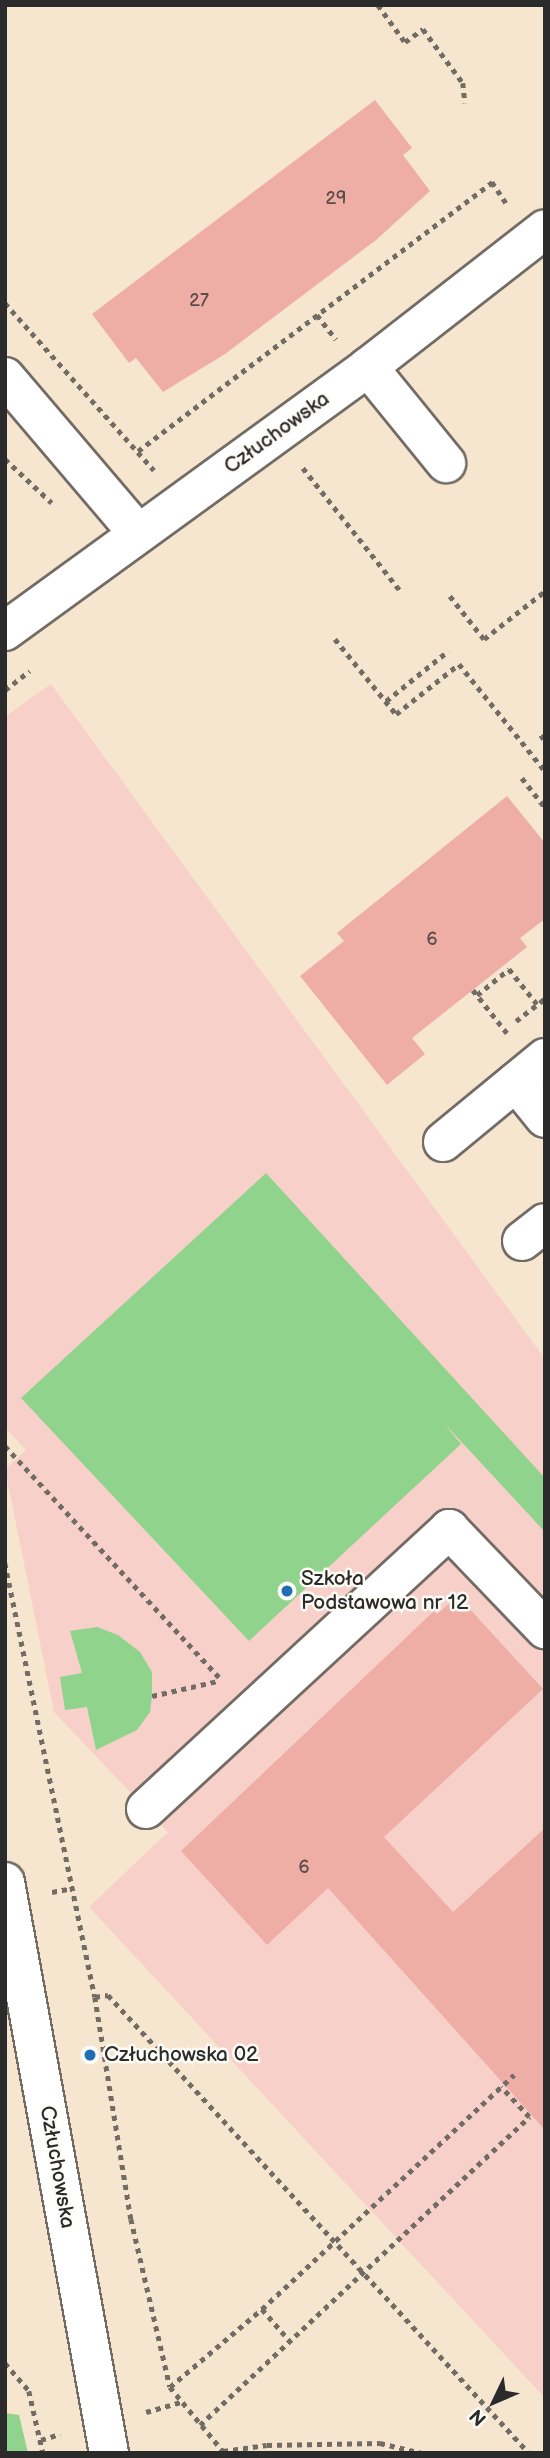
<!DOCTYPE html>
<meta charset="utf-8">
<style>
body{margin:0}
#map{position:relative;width:550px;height:2458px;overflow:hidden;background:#f6e5cf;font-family:"Balsamiq Sans",sans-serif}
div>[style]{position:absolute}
.built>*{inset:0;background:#f7d0ca}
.green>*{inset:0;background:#90d38c}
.building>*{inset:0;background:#eeaea6}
.path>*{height:4.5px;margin-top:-2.25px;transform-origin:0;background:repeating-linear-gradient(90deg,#726c64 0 5px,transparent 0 10px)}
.roads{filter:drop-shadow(2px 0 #726c64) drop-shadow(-2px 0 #726c64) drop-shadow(0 2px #726c64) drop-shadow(0 -2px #726c64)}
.minor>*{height:38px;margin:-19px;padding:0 19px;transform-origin:19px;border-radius:19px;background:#fff}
.dots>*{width:19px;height:19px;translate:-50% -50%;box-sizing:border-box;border:4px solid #fdfcf7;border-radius:50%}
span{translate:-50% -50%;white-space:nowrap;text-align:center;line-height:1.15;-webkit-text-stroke:5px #fdfcf7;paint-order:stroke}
.number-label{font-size:18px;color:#5c4c4a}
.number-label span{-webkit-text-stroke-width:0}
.street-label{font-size:21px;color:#2b2b2b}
.poi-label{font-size:21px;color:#2b2b2b}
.left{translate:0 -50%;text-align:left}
.frame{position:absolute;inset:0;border:7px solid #2b2b2b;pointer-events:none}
.north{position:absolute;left:459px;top:2367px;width:70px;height:70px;-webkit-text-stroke:5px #fdfcf7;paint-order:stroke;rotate:226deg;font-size:19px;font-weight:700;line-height:28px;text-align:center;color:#2b2b2b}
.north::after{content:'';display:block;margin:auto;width:24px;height:32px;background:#2b2b2b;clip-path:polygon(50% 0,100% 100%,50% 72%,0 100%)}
</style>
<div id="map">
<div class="built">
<i style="clip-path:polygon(51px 684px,545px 1359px,545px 2398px,89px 1907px,168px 1832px,54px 1712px,5px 1469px,26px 1450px,5px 1427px,5px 717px)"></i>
</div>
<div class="green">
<i style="clip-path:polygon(266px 1173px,545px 1478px,545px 1532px,443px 1422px,461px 1444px,249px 1641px,21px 1398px)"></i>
<i style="clip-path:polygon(97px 1627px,118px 1635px,140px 1652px,152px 1672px,152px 1696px,150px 1712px,137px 1730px,96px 1750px,87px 1707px,65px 1710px,60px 1677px,82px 1673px,70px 1631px)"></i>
<i style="clip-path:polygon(5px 2413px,19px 2415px,28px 2453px,5px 2453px)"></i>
</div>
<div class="building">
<i style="clip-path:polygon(375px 100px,412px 148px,403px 155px,430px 191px,376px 240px,225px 354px,163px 392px,136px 358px,129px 363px,92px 314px)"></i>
<i style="clip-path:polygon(507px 796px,545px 843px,545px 919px,520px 938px,527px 947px,412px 1038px,425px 1054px,387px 1085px,300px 976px,344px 941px,337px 933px)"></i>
<i style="clip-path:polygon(458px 1596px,543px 1689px,384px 1837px,453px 1912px,545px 1828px,545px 2130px,328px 1888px,267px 1945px,181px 1851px,434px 1611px,437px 1614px)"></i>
</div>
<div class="path">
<i style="left:378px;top:5px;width:46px;rotate:53.9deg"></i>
<i style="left:405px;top:42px;width:22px;rotate:-36deg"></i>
<i style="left:423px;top:29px;width:67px;rotate:53.5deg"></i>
<i style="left:463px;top:83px;width:20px;rotate:84deg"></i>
<i style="left:5px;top:303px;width:224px;rotate:48.3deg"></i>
<i style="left:317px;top:315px;width:31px;rotate:52deg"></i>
<i style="left:138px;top:451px;width:445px;rotate:-37.2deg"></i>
<i style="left:492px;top:182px;width:27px;rotate:56deg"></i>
<i style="left:5px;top:459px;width:64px;rotate:43.1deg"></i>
<i style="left:303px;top:468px;width:159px;rotate:51.6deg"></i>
<i style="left:450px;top:596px;width:55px;rotate:51.7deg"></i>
<i style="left:484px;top:639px;width:78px;rotate:-38.2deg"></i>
<i style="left:335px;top:639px;width:97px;rotate:50.9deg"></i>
<i style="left:396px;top:714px;width:80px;rotate:-38.4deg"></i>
<i style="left:459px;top:664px;width:137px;rotate:51.2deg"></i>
<i style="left:5px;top:690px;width:31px;rotate:-38deg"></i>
<i style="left:386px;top:701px;width:80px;rotate:-38.9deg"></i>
<i style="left:541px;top:735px;width:7px;rotate:56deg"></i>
<i style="left:522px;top:778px;width:37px;rotate:52deg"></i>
<i style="left:473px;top:990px;width:55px;rotate:51.7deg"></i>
<i style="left:477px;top:995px;width:41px;rotate:-39.1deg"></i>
<i style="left:509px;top:969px;width:45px;rotate:51.3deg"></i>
<i style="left:516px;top:1021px;width:37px;rotate:-38deg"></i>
<i style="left:5px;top:1446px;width:318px;rotate:47.2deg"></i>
<i style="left:5px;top:1563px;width:443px;rotate:78.3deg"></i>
<i style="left:95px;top:1997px;width:225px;rotate:80.8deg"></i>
<i style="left:131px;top:2219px;width:172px;rotate:76.9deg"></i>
<i style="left:170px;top:2387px;width:83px;rotate:50.4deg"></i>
<i style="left:223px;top:2451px;width:44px;rotate:-7.8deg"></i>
<i style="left:267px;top:2445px;width:113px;rotate:-1deg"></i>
<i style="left:380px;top:2443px;width:43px;rotate:13.4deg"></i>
<i style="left:152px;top:1696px;width:68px;rotate:-12.8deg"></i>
<i style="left:52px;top:1892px;width:20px;rotate:-11deg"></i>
<i style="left:95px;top:1997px;width:13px;rotate:-9deg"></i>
<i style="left:108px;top:1995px;width:622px;rotate:47.41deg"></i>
<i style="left:262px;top:2309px;width:41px;rotate:48.9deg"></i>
<i style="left:5px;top:2363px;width:37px;rotate:49deg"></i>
<i style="left:29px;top:2391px;width:64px;rotate:77.3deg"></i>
<i style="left:170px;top:2387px;width:121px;rotate:-40.3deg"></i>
<i style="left:262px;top:2309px;width:344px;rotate:-42.9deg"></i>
<i style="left:146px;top:2412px;width:37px;rotate:-16deg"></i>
<i style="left:200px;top:2425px;width:451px;rotate:-43.1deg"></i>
<i style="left:529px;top:2117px;width:41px;rotate:-133deg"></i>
<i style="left:41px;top:2440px;width:20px;rotate:-18deg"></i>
</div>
<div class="roads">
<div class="minor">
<i style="left:368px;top:367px;width:124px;rotate:50.9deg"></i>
<i style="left:5px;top:377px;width:205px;rotate:49.6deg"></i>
<i style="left:5px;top:631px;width:449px;rotate:-36deg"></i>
<i style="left:368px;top:367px;width:224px;rotate:-37.9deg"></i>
<i style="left:516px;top:1082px;width:46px;rotate:51.1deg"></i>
<i style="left:443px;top:1142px;width:132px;rotate:-39.5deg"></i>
<i style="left:522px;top:1241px;width:29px;rotate:-38deg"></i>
<i style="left:146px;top:1809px;width:413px;rotate:-42.7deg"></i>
<i style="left:449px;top:1529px;width:139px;rotate:46.2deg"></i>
<i style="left:5px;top:1882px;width:580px;rotate:79.68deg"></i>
</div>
</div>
<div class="dots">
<i style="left:287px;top:1591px;background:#1f6fb2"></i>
<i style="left:90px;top:2055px;background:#1f6fb2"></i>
</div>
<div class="number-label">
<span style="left:336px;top:199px">29</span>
<span style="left:199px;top:301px">27</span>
<span style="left:432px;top:940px">6</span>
<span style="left:304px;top:1868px">6</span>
</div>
<div class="street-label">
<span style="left:277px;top:433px;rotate:-36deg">Człuchowska</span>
<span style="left:57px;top:2167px;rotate:80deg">Człuchowska</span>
</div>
<div class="poi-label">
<span class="left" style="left:301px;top:1591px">Szkoła<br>Podstawowa nr 12</span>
<span class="left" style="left:104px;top:2055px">Człuchowska 02</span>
</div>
<div class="frame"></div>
<div class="north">N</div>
</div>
